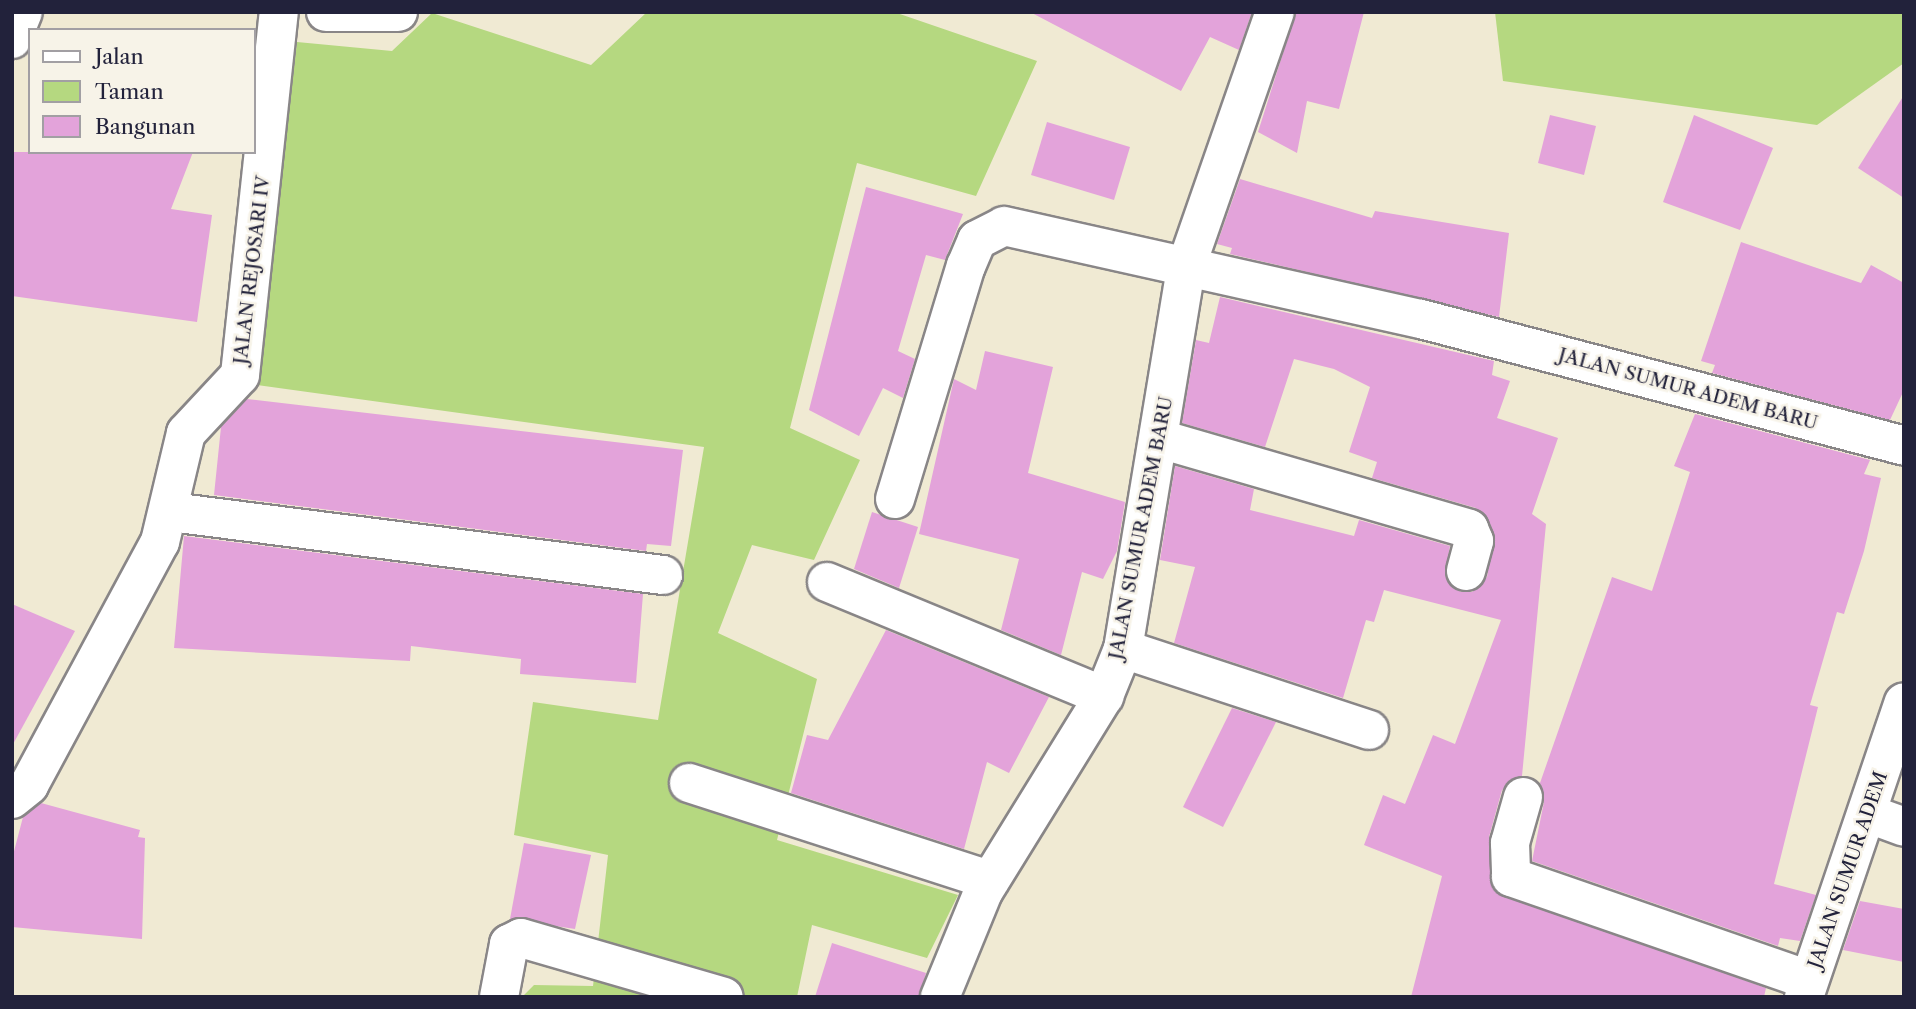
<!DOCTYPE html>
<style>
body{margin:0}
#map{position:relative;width:1916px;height:1009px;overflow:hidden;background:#f0ead3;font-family:"Libre Caslon Text",serif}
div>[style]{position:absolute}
.green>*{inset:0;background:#b5d880}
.building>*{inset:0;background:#e3a3da}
.roads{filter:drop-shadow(2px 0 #898687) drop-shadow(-2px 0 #898687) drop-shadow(0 2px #898687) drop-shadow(0 -2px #898687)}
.street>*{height:38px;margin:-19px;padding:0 19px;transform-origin:19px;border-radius:19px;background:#fff}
span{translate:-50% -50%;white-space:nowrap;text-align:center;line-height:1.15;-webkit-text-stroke:5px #f7f3e8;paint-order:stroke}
.street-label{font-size:19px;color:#22223b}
.frame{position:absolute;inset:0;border:14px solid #22223b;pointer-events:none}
.legend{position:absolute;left:28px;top:28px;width:228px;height:126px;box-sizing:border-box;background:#f7f3e8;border:2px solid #a29fa3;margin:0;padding:9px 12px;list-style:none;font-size:21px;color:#22223b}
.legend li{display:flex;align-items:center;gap:14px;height:35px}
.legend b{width:35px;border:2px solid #a29fa3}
</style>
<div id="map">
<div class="green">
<i style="clip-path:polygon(647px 12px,894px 12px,1037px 61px,976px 196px,857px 163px,790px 428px,860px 460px,814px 560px,752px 545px,718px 633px,817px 679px,777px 840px,958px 895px,927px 958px,812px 925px,797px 997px,522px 997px,534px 985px,593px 986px,608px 855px,514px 835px,533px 702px,658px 720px,704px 447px,257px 385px,297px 42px,392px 51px,432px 13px,591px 65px)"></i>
<i style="clip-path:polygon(1495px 12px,1904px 12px,1904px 63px,1817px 125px,1503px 81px)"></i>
</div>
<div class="building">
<i style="clip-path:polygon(1030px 12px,1252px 12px,1239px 50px,1210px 37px,1181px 91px)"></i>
<i style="clip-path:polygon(1296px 12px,1364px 12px,1339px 109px,1307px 101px,1297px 153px,1258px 132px)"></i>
<i style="clip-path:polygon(1904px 95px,1904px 198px,1858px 168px)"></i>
<i style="clip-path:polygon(1550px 115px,1596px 126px,1584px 175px,1538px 163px)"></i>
<i style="clip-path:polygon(1694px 115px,1773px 148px,1740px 230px,1663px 202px)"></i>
<i style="clip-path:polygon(1047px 122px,1130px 147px,1114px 200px,1031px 175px)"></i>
<i style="clip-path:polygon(12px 152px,193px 152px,171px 209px,212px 215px,197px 322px,12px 296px)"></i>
<i style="clip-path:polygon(1240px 179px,1372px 218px,1375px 211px,1509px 233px,1499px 317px,1230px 254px,1232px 248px,1217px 244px)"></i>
<i style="clip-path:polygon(866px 187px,963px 214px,945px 260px,926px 255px,898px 351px,915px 359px,903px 398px,883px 388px,859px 436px,809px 410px)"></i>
<i style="clip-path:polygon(1741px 242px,1861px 283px,1871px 265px,1904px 283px,1904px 390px,1890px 420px,1712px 373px,1715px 365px,1701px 361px)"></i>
<i style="clip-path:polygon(1220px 297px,1494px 361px,1492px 375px,1510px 381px,1497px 418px,1558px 438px,1532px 514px,1546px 524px,1522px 776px,1502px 790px,1489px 837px,1493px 889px,1766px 988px,1764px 997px,1411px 997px,1442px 876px,1364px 845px,1383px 795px,1405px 804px,1433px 735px,1455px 744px,1501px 620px,1384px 590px,1374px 622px,1366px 620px,1343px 698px,1174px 643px,1195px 567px,1160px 560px,1175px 466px,1254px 489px,1250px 510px,1354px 536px,1359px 520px,1450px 546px,1445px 576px,1461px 592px,1472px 592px,1487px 577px,1494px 533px,1476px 508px,1372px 478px,1377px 462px,1349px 452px,1370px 387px,1334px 369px,1294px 359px,1265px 447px,1182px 423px,1196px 340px,1209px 343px)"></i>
<i style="clip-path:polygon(985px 351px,1053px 367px,1028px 473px,1125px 502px,1117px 551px,1103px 579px,1082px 572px,1061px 655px,1001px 630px,1019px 559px,919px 534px,954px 379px,976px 390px)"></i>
<i style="clip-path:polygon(247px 399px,683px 450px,671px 546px,647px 544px,646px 551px,214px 495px,221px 427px)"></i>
<i style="clip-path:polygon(1695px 414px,1870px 460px,1864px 474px,1881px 478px,1864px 551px,1844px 614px,1837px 612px,1810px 705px,1818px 707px,1774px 884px,1816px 895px,1800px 941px,1780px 938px,1778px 946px,1532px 861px,1544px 802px,1540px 783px,1612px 577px,1652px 591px,1690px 472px,1674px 466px)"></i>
<i style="clip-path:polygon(872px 512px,918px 527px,899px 588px,854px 569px)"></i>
<i style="clip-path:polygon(184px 536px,643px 594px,636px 683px,520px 674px,521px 659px,411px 646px,410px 661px,174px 648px)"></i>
<i style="clip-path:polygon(12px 604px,75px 631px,12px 746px)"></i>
<i style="clip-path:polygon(886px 630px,1049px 697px,1009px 773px,987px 762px,964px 849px,791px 793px,807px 735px,828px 740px)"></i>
<i style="clip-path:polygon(1232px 708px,1276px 722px,1223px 827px,1183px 807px)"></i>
<i style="clip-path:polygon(41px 803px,140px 830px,138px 837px,145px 838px,142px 939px,12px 927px,12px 859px,23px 817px)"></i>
<i style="clip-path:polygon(524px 843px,591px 855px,575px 929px,510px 919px)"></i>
<i style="clip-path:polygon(1860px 901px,1904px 909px,1904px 962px,1843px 950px)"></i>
<i style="clip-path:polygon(832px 943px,926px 973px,919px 997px,815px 997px)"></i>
</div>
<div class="roads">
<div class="street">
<i style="left:326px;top:12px;width:72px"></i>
<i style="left:12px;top:39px;width:29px;rotate:-68deg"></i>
<i style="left:1160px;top:439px;width:322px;rotate:16.2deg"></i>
<i style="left:1469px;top:529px;width:13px;rotate:67deg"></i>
<i style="left:1474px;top:541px;width:31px;rotate:105deg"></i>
<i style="left:895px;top:499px;width:244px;rotate:-73.1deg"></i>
<i style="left:966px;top:266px;width:28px;rotate:-67deg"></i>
<i style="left:977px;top:240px;width:30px;rotate:-27deg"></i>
<i style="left:1004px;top:226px;width:427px;rotate:12.6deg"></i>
<i style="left:1421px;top:319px;width:499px;rotate:14.7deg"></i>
<i style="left:171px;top:512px;width:496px;rotate:7.3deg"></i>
<i style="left:827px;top:582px;width:300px;rotate:22.4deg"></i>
<i style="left:1123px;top:649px;width:259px;rotate:18.2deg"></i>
<i style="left:689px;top:783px;width:316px;rotate:17.9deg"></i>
<i style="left:1523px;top:797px;width:48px;rotate:105.8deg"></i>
<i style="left:1510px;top:843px;width:34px;rotate:88deg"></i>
<i style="left:1511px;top:877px;width:315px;rotate:19.1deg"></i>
<i style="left:12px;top:799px;width:22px;rotate:-39deg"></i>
<i style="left:29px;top:785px;width:276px;rotate:-61.7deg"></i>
<i style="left:160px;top:542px;width:112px;rotate:-76.6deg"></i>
<i style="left:186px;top:433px;width:79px;rotate:-47deg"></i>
<i style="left:240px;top:375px;width:365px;rotate:-83.9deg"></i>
<i style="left:1869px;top:814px;width:37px;rotate:20deg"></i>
<i style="left:499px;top:997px;width:54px;rotate:-79.3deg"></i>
<i style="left:509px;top:944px;width:13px;rotate:-27deg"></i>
<i style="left:521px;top:938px;width:211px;rotate:16.2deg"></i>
<i style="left:940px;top:997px;width:113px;rotate:-67.7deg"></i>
<i style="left:983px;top:892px;width:230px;rotate:-58.3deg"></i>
<i style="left:1104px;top:696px;width:51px;rotate:-68deg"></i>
<i style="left:1123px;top:649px;width:387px;rotate:-80.6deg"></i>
<i style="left:1186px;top:267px;width:270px;rotate:-70.8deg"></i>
<i style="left:1804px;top:997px;width:311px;rotate:-71.3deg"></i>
</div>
</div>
<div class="street-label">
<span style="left:252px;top:270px;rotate:-83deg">JALAN REJOSARI IV</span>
<span style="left:1688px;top:389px;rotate:15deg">JALAN SUMUR ADEM BARU</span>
<span style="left:1141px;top:528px;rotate:-79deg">JALAN SUMUR ADEM BARU</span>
<span style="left:1848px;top:870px;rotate:-71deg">JALAN SUMUR ADEM</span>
</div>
<div class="frame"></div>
<ul class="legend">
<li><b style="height:9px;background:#fff"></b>Jalan</li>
<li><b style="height:19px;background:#b5d880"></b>Taman</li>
<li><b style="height:19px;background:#e3a3da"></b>Bangunan</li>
</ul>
</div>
